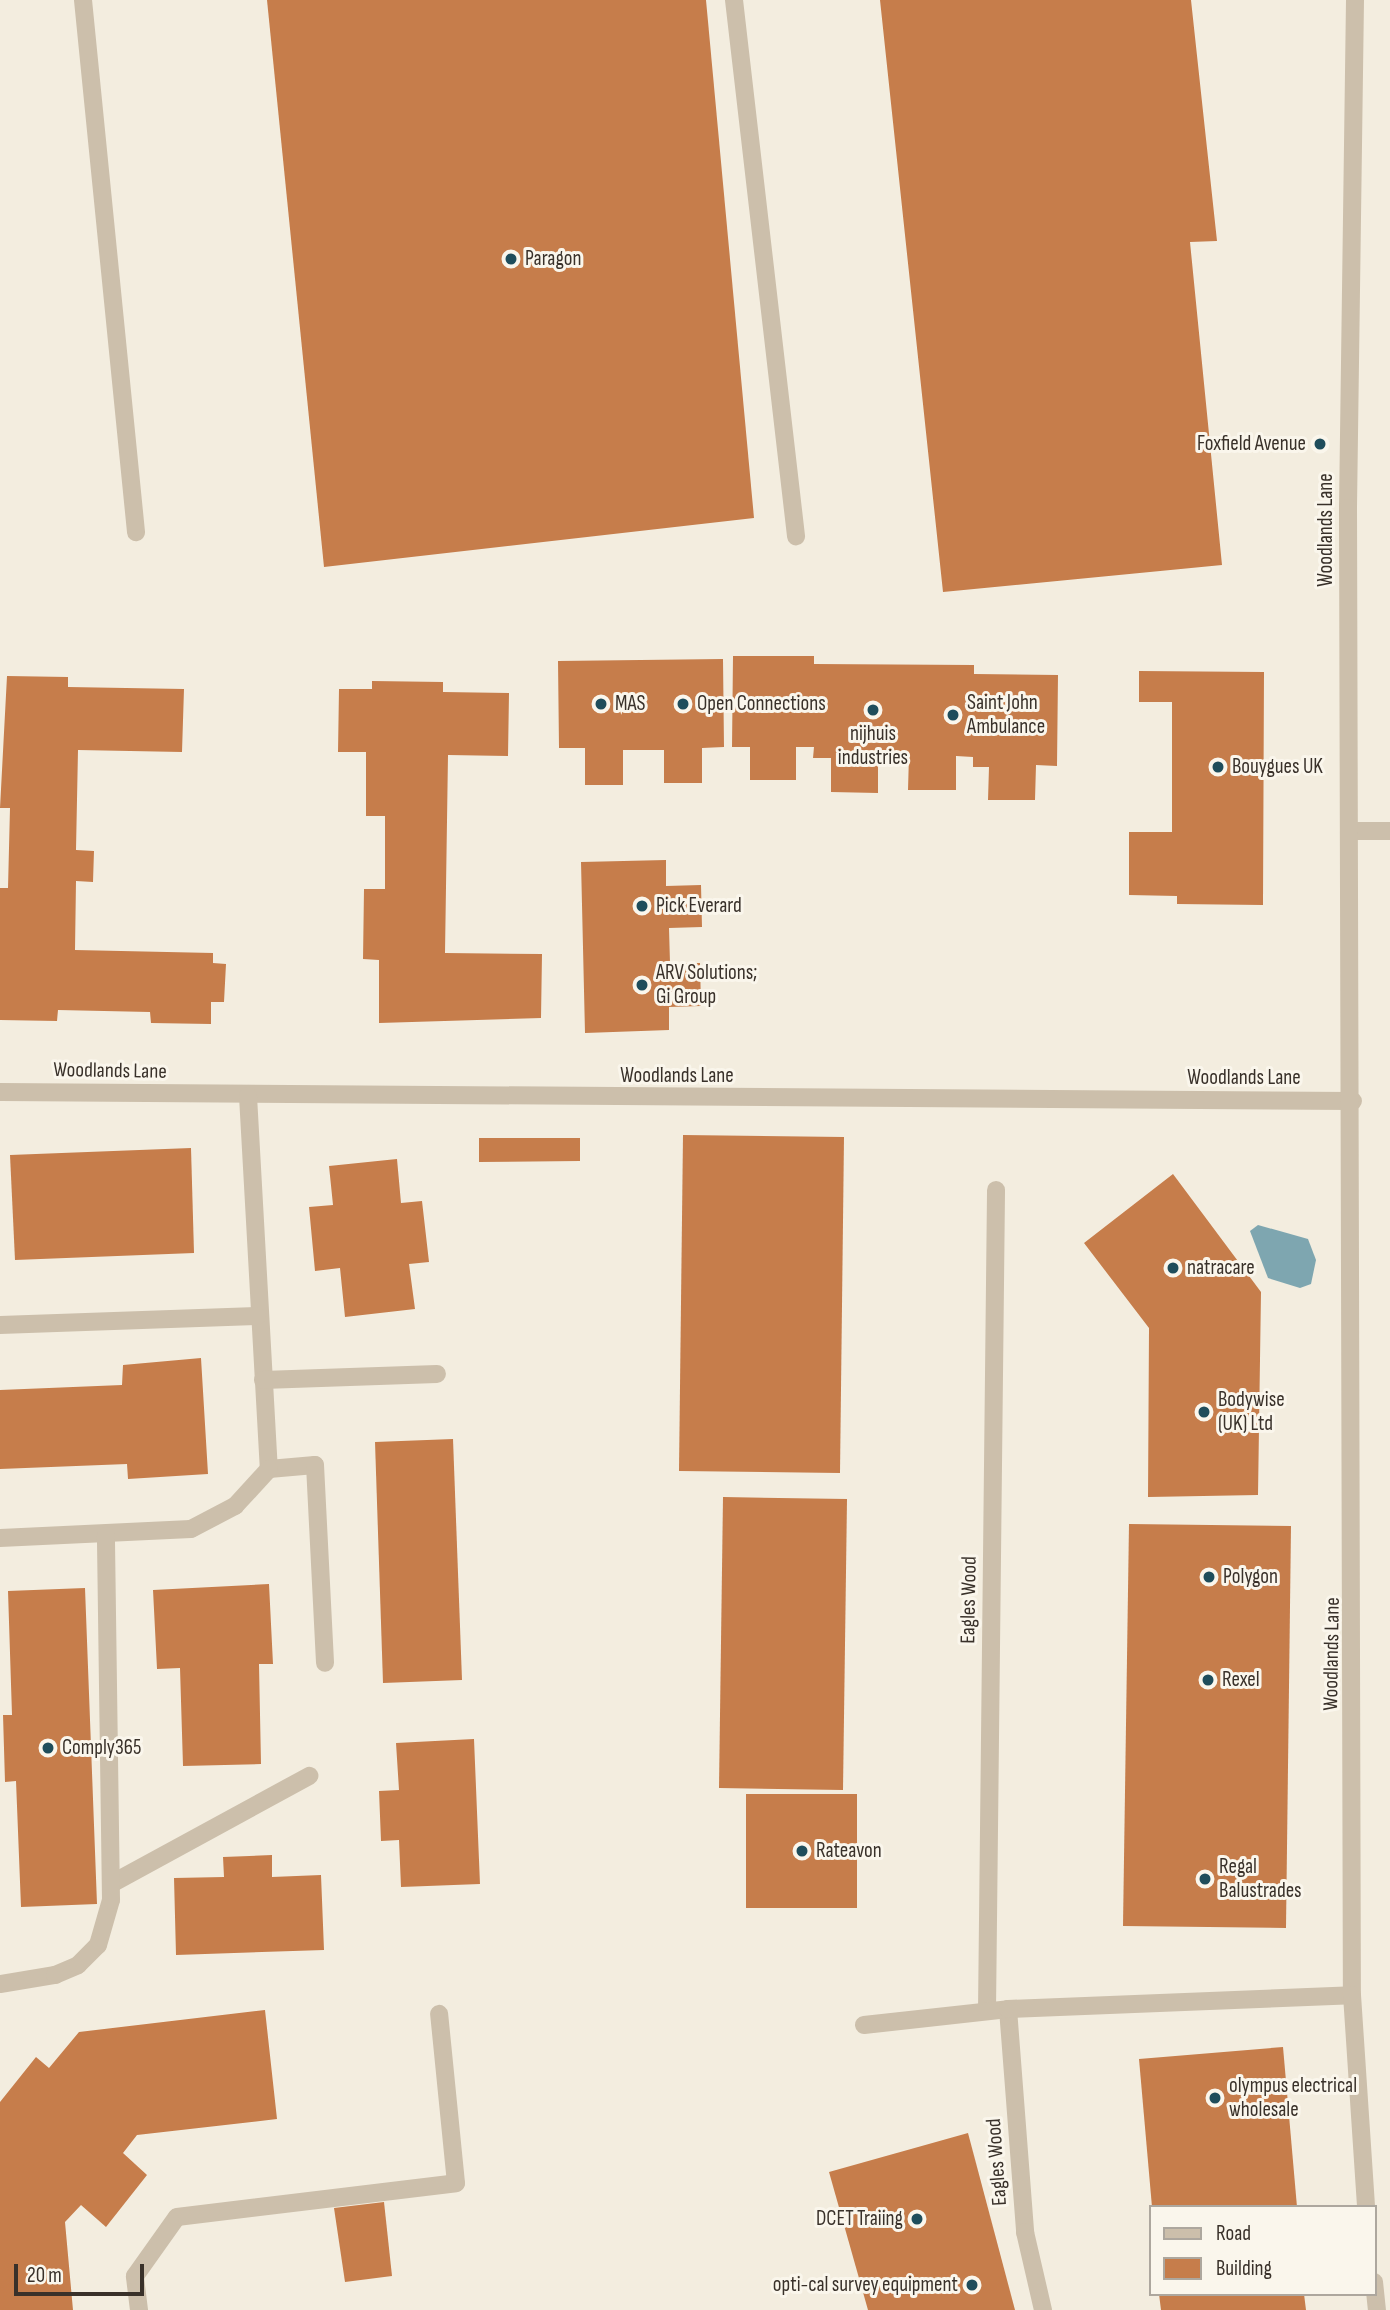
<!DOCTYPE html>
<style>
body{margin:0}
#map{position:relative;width:1390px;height:2310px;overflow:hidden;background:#f3eddf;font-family:"Sofia Sans Condensed",sans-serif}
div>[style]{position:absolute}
.water>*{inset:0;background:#7ea6b0}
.building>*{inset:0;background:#c67d4b}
.service>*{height:18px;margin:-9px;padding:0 9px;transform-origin:9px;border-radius:9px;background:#ccbfab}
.minor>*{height:18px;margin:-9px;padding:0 9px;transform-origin:9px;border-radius:9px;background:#ccbfab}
.tertiary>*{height:18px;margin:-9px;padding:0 9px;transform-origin:9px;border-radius:9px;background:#ccbfab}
.dots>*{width:19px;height:19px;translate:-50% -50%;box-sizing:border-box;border:4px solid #faf6ec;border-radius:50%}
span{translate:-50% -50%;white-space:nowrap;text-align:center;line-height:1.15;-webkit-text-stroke:6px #faf6ec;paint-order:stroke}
.poi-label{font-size:21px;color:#39312a}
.left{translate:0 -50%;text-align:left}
.right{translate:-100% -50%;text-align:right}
.street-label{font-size:21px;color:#39312a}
.legend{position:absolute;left:1149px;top:2205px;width:228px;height:91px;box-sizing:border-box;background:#faf6ec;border:2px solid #ada79e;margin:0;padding:9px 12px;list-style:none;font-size:21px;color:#39312a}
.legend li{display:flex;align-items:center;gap:14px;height:35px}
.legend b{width:35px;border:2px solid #ada79e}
.scale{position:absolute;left:14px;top:2264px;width:130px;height:32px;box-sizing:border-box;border:4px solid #39312a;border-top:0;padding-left:9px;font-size:21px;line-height:24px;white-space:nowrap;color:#39312a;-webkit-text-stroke:5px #faf6ec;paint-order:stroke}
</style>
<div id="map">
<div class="water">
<i style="clip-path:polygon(1258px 1225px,1308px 1239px,1316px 1260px,1311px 1284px,1300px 1288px,1268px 1278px,1250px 1231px)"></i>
</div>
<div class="building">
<i style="clip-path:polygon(267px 0,706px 0,754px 518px,324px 567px)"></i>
<i style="clip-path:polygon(880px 0,1191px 0,1217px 241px,1190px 242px,1222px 565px,943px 592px)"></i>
<i style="clip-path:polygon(733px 656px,814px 656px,814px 664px,974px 665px,974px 674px,1058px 675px,1057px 766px,1036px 765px,1035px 800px,988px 800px,989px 767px,973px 767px,973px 757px,956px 756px,956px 790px,908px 790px,909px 755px,878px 755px,878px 793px,831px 792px,831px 758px,813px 758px,814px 747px,796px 747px,796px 780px,750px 780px,750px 747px,732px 747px)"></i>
<i style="clip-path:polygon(723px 659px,724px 747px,702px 748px,702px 783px,664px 783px,664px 750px,623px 750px,623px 785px,585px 785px,585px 748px,559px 748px,558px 661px)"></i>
<i style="clip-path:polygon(1139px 671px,1264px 672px,1263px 905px,1177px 904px,1177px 896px,1129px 895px,1129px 832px,1172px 832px,1172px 702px,1139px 702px)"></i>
<i style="clip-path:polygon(7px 676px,68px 677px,68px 687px,184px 689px,182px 752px,78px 750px,76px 850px,94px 851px,93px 882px,76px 881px,75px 950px,213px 953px,213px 963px,226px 964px,224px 1002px,211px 1002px,211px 1024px,151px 1023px,150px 1012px,58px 1010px,57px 1021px,0 1020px,0 888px,8px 888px,10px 808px,0 808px)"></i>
<i style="clip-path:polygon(372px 681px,443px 682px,443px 692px,509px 693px,508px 756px,448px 755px,445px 953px,542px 954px,541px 1018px,379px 1023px,379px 960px,363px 959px,364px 889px,385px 889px,385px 816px,366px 816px,366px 752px,338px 752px,339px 689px,372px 689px)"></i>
<i style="clip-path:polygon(666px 860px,666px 886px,701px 885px,702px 927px,669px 928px,670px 963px,700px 963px,701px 1006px,669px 1007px,669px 1030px,585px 1033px,581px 862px)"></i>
<i style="clip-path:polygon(683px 1135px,844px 1137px,840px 1473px,679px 1471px)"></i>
<i style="clip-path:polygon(479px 1138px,580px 1138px,580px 1161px,479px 1162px)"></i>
<i style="clip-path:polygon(191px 1148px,194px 1253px,15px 1260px,10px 1155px)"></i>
<i style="clip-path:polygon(397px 1159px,401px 1203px,422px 1201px,429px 1262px,409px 1264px,415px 1309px,345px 1317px,340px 1268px,315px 1271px,309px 1207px,333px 1205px,329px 1166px)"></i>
<i style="clip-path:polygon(1173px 1174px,1261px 1292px,1258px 1495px,1148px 1497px,1149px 1328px,1084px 1243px)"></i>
<i style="clip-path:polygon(201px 1358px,208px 1474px,128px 1479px,127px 1464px,0 1469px,0 1390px,122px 1385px,123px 1365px)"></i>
<i style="clip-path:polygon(453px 1439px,462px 1680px,383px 1683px,375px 1442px)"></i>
<i style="clip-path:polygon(723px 1497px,847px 1499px,843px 1790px,719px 1788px)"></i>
<i style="clip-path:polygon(1129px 1524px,1291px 1526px,1286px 1928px,1123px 1926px)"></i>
<i style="clip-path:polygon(269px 1584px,273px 1664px,259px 1664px,261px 1764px,183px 1766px,180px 1668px,157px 1669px,153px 1590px)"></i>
<i style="clip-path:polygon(85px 1588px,97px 1904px,21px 1907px,16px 1781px,5px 1782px,3px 1715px,12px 1715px,8px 1591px)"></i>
<i style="clip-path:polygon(474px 1739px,480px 1884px,401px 1887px,399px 1840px,381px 1841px,379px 1791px,399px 1790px,396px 1743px)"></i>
<i style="clip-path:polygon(746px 1794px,857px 1794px,857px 1908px,746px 1908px)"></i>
<i style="clip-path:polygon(272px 1855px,272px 1877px,321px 1875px,324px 1950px,176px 1955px,174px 1878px,224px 1877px,223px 1857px)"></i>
<i style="clip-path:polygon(265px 2010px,277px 2119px,137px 2135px,123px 2153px,147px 2175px,106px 2227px,81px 2205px,65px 2222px,73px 2310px,0 2310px,0 2102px,36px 2057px,49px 2068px,79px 2032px)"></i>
<i style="clip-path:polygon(1283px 2047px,1297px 2207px,1152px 2207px,1139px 2059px)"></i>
<i style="clip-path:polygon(968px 2133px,1015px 2310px,868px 2310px,829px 2172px)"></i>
<i style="clip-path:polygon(384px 2202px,392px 2276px,345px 2282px,334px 2208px)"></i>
<i style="clip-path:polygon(1159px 2294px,1304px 2294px,1306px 2310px,1161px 2310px)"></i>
</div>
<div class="service">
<i style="left:83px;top:0;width:535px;rotate:84.31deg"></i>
<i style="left:734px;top:0;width:540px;rotate:83.4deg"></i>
<i style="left:0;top:1092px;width:1353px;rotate:0.38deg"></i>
<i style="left:248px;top:1096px;width:374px;rotate:86.8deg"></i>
<i style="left:269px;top:1469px;width:46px;rotate:-5deg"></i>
<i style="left:315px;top:1465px;width:198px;rotate:87.1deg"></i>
<i style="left:0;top:1325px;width:257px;rotate:-2deg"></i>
<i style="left:263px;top:1380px;width:174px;rotate:-2deg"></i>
<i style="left:0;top:1538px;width:191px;rotate:-2.7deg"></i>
<i style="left:191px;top:1529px;width:50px;rotate:-27.6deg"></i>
<i style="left:235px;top:1506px;width:50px;rotate:-47.4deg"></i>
<i style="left:111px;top:1884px;width:226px;rotate:-28.6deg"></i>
<i style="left:0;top:1984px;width:56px;rotate:-9.3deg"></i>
<i style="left:55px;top:1975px;width:25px;rotate:-23deg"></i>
<i style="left:78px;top:1965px;width:28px;rotate:-45deg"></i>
<i style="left:98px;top:1945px;width:47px;rotate:-73.9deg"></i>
<i style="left:111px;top:1900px;width:364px;rotate:-90.8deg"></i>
<i style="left:1008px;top:2009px;width:224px;rotate:85.6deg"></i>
<i style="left:1025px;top:2232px;width:80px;rotate:77deg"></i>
<i style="left:987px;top:2011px;width:821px;rotate:-89.37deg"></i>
<i style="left:864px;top:2025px;width:145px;rotate:-6.3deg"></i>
<i style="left:1008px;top:2009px;width:344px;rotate:-2.3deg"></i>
<i style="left:139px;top:2310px;width:34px;rotate:-97deg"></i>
<i style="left:135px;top:2276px;width:72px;rotate:-54.6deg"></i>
<i style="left:177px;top:2217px;width:281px;rotate:-6.9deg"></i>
<i style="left:456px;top:2183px;width:170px;rotate:-95.7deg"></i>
</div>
<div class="minor">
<i style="left:1350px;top:831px;width:40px"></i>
</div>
<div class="tertiary">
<i style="left:1355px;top:0;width:508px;rotate:90.79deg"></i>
<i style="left:1348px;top:508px;width:1487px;rotate:89.85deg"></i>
<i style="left:1352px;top:1995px;width:212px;rotate:86.2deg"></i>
<i style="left:1374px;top:2282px;width:28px;rotate:84deg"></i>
</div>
<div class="dots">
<i style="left:511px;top:259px;background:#1f4d5b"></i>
<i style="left:1320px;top:444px;background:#1f4d5b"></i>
<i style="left:601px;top:704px;background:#1f4d5b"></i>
<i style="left:683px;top:704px;background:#1f4d5b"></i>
<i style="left:873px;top:710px;background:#1f4d5b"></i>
<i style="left:953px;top:715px;background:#1f4d5b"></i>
<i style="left:1218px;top:767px;background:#1f4d5b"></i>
<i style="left:642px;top:906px;background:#1f4d5b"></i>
<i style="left:642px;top:985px;background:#1f4d5b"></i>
<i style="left:1173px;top:1268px;background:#1f4d5b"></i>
<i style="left:1204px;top:1412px;background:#1f4d5b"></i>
<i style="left:1209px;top:1577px;background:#1f4d5b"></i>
<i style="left:1208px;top:1680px;background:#1f4d5b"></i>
<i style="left:48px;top:1748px;background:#1f4d5b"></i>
<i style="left:802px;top:1851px;background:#1f4d5b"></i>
<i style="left:1205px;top:1879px;background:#1f4d5b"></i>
<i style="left:1215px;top:2098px;background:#1f4d5b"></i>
<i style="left:917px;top:2219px;background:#1f4d5b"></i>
<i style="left:972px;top:2285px;background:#1f4d5b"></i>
</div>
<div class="poi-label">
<span class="left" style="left:525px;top:259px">Paragon</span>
<span class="right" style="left:1306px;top:444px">Foxfield Avenue</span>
<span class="left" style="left:967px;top:715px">Saint John<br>Ambulance</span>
<span class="left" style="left:615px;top:704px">MAS</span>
<span class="left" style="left:697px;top:704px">Open Connections</span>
<span style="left:873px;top:746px">nijhuis<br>industries</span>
<span class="left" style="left:1232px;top:767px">Bouygues UK</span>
<span class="left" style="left:656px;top:906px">Pick Everard</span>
<span class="left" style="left:656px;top:985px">ARV Solutions;<br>Gi Group</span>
<span class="left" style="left:1187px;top:1268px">natracare</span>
<span class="left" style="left:1218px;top:1412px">Bodywise<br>(UK) Ltd</span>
<span class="left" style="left:1223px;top:1577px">Polygon</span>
<span class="left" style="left:1222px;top:1680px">Rexel</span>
<span class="left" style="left:62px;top:1748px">Comply365</span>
<span class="left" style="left:816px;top:1851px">Rateavon</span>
<span class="left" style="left:1219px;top:1879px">Regal<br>Balustrades</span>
<span class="left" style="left:1229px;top:2098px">olympus electrical<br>wholesale</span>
<span class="right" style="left:903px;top:2219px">DCET Traiing</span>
<span class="right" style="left:958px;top:2285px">opti-cal survey equipment</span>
</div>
<div class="street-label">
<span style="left:1326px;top:530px;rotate:-90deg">Woodlands Lane</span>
<span style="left:110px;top:1071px;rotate:1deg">Woodlands Lane</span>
<span style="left:677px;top:1076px">Woodlands Lane</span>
<span style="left:1244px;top:1078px">Woodlands Lane</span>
<span style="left:969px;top:1600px;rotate:-89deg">Eagles Wood</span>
<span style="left:1332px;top:1654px;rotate:-89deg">Woodlands Lane</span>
<span style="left:997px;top:2162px;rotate:-94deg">Eagles Wood</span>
</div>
<ul class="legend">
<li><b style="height:9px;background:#ccbfab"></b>Road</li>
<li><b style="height:19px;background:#c67d4b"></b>Building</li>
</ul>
<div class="scale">20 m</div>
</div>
